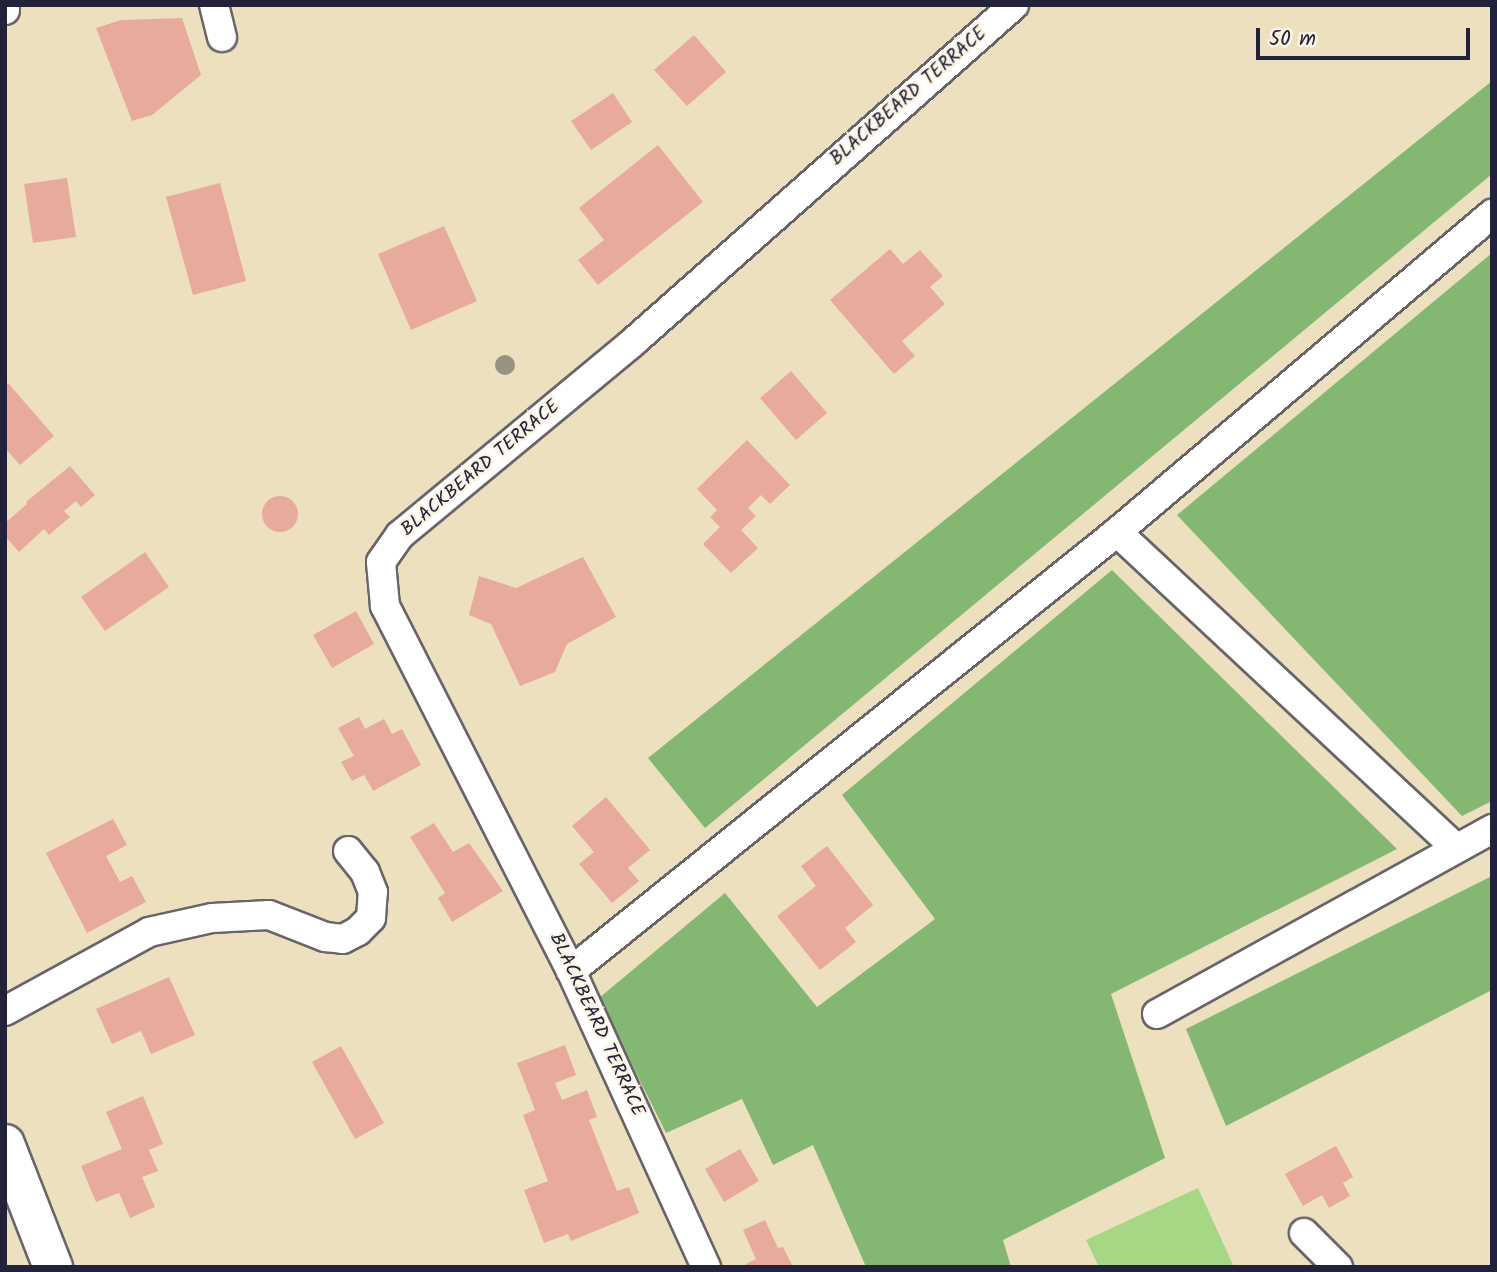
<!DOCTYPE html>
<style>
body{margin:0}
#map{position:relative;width:1497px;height:1272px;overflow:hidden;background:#ece0be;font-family:Kalam,sans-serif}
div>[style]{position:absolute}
.green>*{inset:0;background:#a6d785}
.forest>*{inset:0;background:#84b872}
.building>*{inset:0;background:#e9aa9e}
.round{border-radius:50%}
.roads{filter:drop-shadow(2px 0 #696469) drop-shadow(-2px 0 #696469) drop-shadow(0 2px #696469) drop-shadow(0 -2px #696469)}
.minor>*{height:28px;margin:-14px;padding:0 14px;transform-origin:14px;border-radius:14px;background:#fff}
.highway>*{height:38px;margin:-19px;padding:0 19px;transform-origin:19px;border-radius:19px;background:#fff}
.trees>*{width:20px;height:20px;margin:-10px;border-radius:50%;background:#939582}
span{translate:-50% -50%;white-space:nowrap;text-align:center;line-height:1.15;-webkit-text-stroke:5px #fcf5e5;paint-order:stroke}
.street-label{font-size:19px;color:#22223b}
.frame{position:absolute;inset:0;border:7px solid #22223b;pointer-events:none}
.scale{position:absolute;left:1256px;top:28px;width:214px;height:32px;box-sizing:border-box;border:4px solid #22223b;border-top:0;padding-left:9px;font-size:21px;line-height:24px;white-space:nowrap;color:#22223b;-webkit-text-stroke:5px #fcf5e5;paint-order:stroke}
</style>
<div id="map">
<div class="green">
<i style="clip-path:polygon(1198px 1188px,1234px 1267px,1099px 1267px,1086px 1240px)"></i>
</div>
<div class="forest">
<i style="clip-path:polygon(1492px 81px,1492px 174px,705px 828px,648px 758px)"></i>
<i style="clip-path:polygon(1492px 253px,1492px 801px,1462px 816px,1177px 515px)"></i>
<i style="clip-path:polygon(1112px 570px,1397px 849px,1111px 994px,1165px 1158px,1003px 1240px,1011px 1267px,866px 1267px,813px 1145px,773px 1165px,742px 1099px,666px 1133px,599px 998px,725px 893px,817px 1007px,935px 919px,842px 795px)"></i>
<i style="clip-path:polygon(1492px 876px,1492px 990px,1226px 1126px,1186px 1029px)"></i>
</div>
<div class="building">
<i style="clip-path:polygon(182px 18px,201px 75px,152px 115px,132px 121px,96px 28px,121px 20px)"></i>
<i style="clip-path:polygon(694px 35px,726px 72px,687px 106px,654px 70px)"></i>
<i style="clip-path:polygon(613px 93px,632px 122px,591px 150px,571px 121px)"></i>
<i style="clip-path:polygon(658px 145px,703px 202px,598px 285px,578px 260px,604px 240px,579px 208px)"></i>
<i style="clip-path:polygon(67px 178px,76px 237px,33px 243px,24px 184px)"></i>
<i style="clip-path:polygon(220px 183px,246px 281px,193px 295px,166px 197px)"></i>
<i style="clip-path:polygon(444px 226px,477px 301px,411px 330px,378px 254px)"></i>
<i style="clip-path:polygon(890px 249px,903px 264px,920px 250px,943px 276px,930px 287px,945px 304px,902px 341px,915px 356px,894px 374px,830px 300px)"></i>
<i style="clip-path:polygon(791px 371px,827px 413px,796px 440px,760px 398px)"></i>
<i style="clip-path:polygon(8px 383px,54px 436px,20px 465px,5px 448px,5px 386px)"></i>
<i style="clip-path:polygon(747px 440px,790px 485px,770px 504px,761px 495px,748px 508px,756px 516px,741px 530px,758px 548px,731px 573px,703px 544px,720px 527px,710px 517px,717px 510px,697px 489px)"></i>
<i style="clip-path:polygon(70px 466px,95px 495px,81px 507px,76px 501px,64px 511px,70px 517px,49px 535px,44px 529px,19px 552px,5px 536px,5px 523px,27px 504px,26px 502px)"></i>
<i class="round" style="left:262px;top:496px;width:36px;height:36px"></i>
<i style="clip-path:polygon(145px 552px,169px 587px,105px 631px,81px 597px)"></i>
<i style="clip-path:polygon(583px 557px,616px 617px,567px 644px,555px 672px,520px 686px,491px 624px,469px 615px,479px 576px,516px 588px)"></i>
<i style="clip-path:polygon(356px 611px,374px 644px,332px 668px,313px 635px)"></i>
<i style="clip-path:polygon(359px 717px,365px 729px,384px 719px,392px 734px,402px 729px,421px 765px,373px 791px,364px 775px,352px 781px,341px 762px,354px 756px,338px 728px)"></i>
<i style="clip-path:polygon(606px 797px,650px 850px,628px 868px,639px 881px,612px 903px,579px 864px,594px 852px,572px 826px)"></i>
<i style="clip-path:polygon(113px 819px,127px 845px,106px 856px,120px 882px,132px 876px,146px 902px,87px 933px,46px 853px)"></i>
<i style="clip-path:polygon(434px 823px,453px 852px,469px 843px,503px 891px,452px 922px,438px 898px,445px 893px,410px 837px)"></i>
<i style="clip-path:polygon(827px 846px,873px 905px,845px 928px,856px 942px,820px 970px,777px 916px,816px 886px,801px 866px)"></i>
<i style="clip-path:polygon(169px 977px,195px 1035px,151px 1054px,141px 1031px,112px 1044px,96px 1009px)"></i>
<i style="clip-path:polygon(565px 1045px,576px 1075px,555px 1083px,562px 1100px,587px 1090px,597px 1117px,589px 1120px,617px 1191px,629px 1187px,639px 1213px,571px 1241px,568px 1234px,544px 1243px,524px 1190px,548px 1181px,523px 1115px,535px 1110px,517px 1063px)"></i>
<i style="clip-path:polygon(341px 1046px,384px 1123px,355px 1139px,312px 1062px)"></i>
<i style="clip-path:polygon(143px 1096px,163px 1144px,149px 1150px,158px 1171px,142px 1177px,155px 1207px,130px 1218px,119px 1193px,96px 1202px,81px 1166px,122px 1149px,106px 1112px)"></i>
<i style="clip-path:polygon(1336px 1146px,1353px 1177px,1343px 1183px,1350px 1196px,1329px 1208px,1322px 1195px,1303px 1206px,1285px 1174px)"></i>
<i style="clip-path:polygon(740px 1149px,759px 1181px,724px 1202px,705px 1169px)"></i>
<i style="clip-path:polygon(765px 1220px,778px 1248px,783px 1247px,793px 1267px,747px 1267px,746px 1264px,756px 1259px,743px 1230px)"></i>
</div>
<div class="roads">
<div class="minor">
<i style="left:214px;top:5px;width:33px;rotate:76deg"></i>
<i style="left:5px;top:10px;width:5px;rotate:-90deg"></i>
<i style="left:1117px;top:532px;width:462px;rotate:43deg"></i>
<i style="left:571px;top:971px;width:701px;rotate:-38.8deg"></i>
<i style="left:1117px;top:532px;width:492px;rotate:-40.3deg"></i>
<i style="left:5px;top:1011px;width:164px;rotate:-28.7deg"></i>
<i style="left:149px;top:932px;width:65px;rotate:-12.5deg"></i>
<i style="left:212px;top:918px;width:57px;rotate:-3deg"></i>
<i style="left:269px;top:915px;width:60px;rotate:21.4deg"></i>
<i style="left:325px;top:937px;width:18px;rotate:6deg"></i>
<i style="left:343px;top:939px;width:17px;rotate:-28deg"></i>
<i style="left:358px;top:931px;width:18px;rotate:-45deg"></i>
<i style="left:371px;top:918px;width:26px;rotate:-86deg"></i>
<i style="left:373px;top:892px;width:22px;rotate:-112deg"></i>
<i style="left:365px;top:872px;width:27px;rotate:-129deg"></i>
<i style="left:1157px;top:1014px;width:383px;rotate:-28.9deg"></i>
<i style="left:1304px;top:1233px;width:48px;rotate:45deg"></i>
<i style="left:706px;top:1267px;width:325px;rotate:-114.5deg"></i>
<i style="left:571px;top:971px;width:410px;rotate:-117deg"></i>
<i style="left:385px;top:606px;width:44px;rotate:-95.2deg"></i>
<i style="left:381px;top:562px;width:33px;rotate:-55deg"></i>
<i style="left:400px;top:535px;width:301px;rotate:-39.6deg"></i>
<i style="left:632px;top:343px;width:510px;rotate:-41.5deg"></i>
</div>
<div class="highway">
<i style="left:5px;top:1144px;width:132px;rotate:68.7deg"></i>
</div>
</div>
<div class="trees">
<i style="left:505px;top:365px"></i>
</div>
<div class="street-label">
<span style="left:909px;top:97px;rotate:-41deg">BLACKBEARD TERRACE</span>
<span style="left:481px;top:469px;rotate:-40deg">BLACKBEARD TERRACE</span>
<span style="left:596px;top:1025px;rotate:65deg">BLACKBEARD TERRACE</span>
</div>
<div class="frame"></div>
<div class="scale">50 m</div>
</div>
